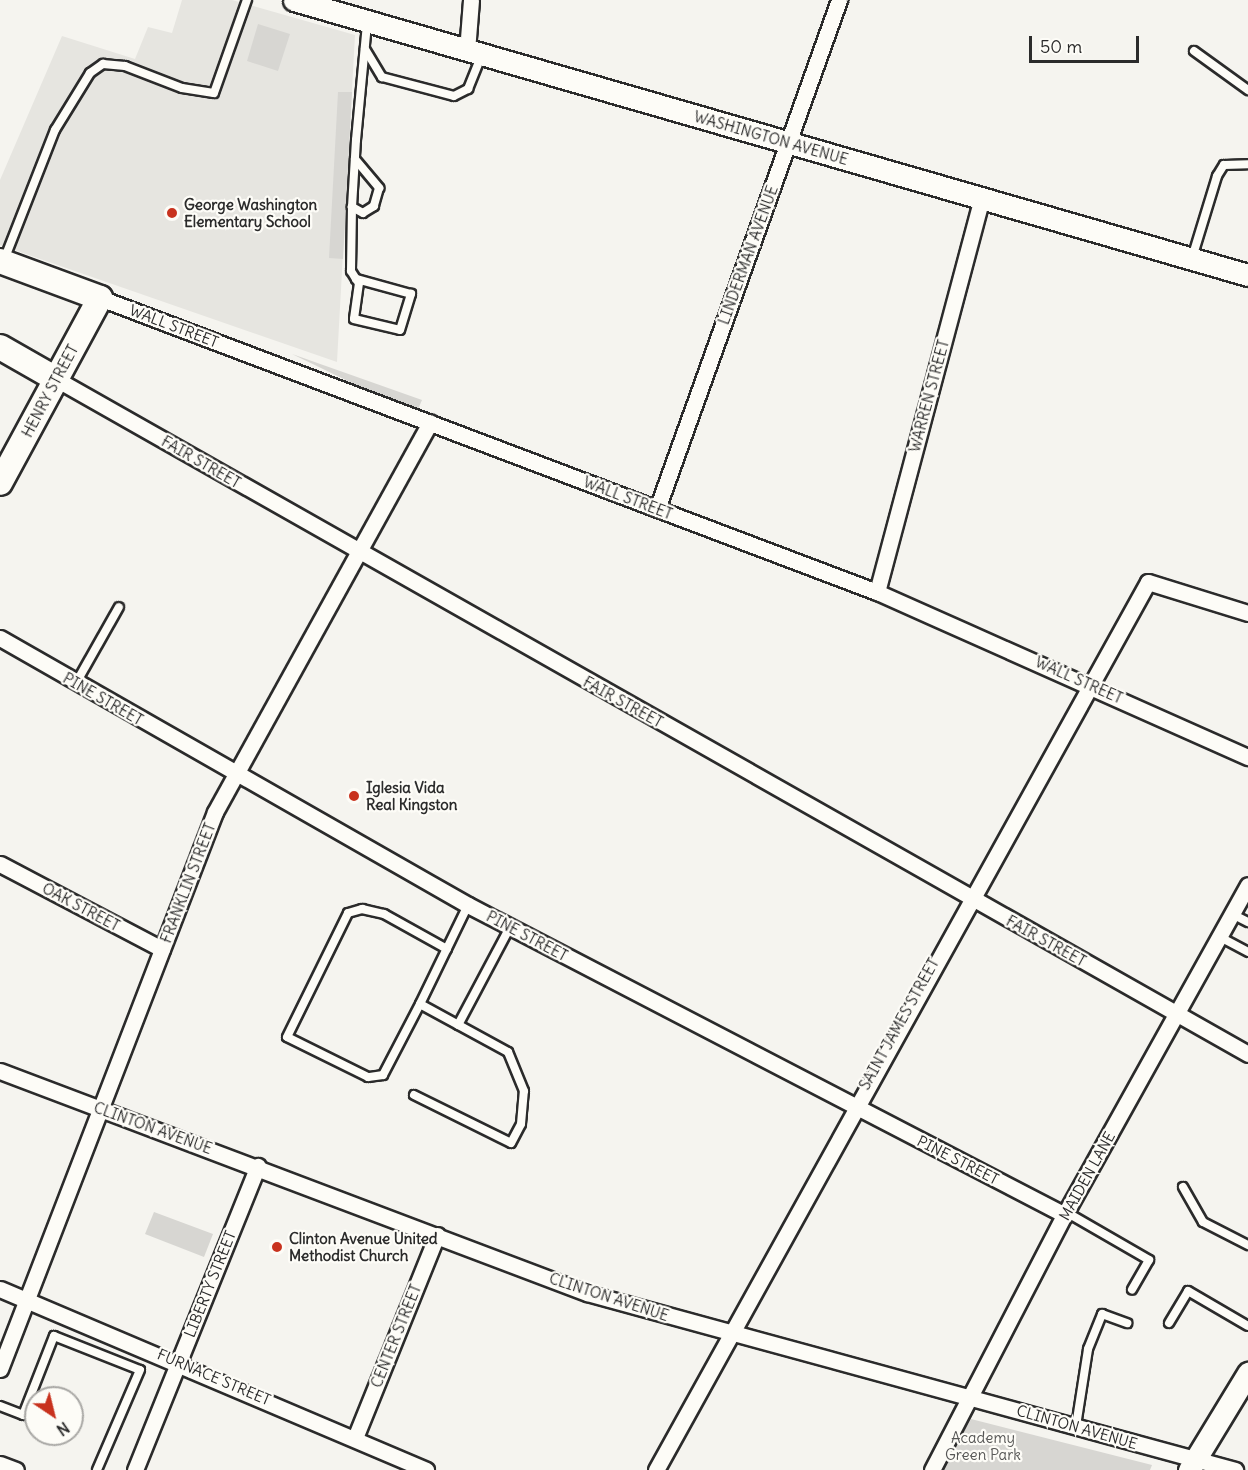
<!DOCTYPE html>
<style>
body{margin:0}
#map{position:relative;width:1248px;height:1470px;overflow:hidden;background:#f5f4ef;font-family:Delius,sans-serif}
div>[style]{position:absolute}
.built>*{inset:0;background:#e6e5e0}
.green>*{inset:0;background:#d7d6d2}
.roads{filter:drop-shadow(2px 0 #2b2b2b) drop-shadow(-2px 0 #2b2b2b) drop-shadow(0 2px #2b2b2b) drop-shadow(0 -2px #2b2b2b)}
.service>*{height:8px;margin:-4px;padding:0 4px;transform-origin:4px;border-radius:4px;background:#fdfcf7}
.minor>*{height:15px;margin:-7.5px;padding:0 7.5px;transform-origin:7.5px;border-radius:7.5px;background:#fdfcf7}
.secondary>*{height:21px;margin:-10.5px;padding:0 10.5px;transform-origin:10.5px;border-radius:10.5px;background:#fdfcf7}
.primary>*{height:24px;margin:-12px;padding:0 12px;transform-origin:12px;border-radius:12px;background:#fdfcf7}
.dots>*{width:16px;height:16px;translate:-50% -50%;box-sizing:border-box;border:3px solid #fdfcf7;border-radius:50%}
span{translate:-50% -50%;white-space:nowrap;text-align:center;line-height:1.15;-webkit-text-stroke:4.5px #fdfcf7;paint-order:stroke}
.street-label{font-size:15px;color:#2b2b2b}
.poi-label{font-size:15px;color:#2b2b2b;font-weight:700}
.left{translate:0 -50%;text-align:left}
.park-label{font-size:15px;color:#565655}
.north{position:absolute;left:24px;top:1386px;width:60px;height:60px;box-sizing:border-box;background:#fdfcf7;border:2px solid #a9a8a5;border-radius:50%;rotate:145deg;font-size:16px;font-weight:700;line-height:24px;text-align:center;color:#2b2b2b}
.north::after{content:'';display:block;margin:auto;width:21px;height:27px;background:#c8321e;clip-path:polygon(50% 0,100% 100%,50% 72%,0 100%)}
.scale{position:absolute;left:1029px;top:36px;width:110px;height:27px;box-sizing:border-box;border:3px solid #2b2b2b;border-top:0;padding-left:8px;font-size:18px;line-height:21px;white-space:nowrap;color:#2b2b2b;-webkit-text-stroke:4px #fdfcf7;paint-order:stroke}
</style>
<div id="map">
<div class="built">
<i style="clip-path:polygon(182px 0,232px 0,355px 35px,337px 362px,0 245px,0 180px,62px 36px,135px 59px,148px 27px,172px 33px)"></i>
</div>
<div class="green">
<i style="clip-path:polygon(258px 24px,290px 34px,278px 71px,247px 61px)"></i>
<i style="clip-path:polygon(338px 92px,352px 92px,343px 259px,329px 258px)"></i>
<i style="clip-path:polygon(292px 354px,422px 400px,416px 414px)"></i>
<i style="clip-path:polygon(154px 1212px,213px 1234px,204px 1257px,145px 1234px)"></i>
<i style="clip-path:polygon(971px 1419px,1152px 1465px,1150px 1470px,942px 1470px)"></i>
</div>
<div class="roads">
<div class="service">
<i style="left:365px;top:49px;width:33px;rotate:59deg"></i>
<i style="left:382px;top:77px;width:74px;rotate:14.8deg"></i>
<i style="left:454px;top:96px;width:16px;rotate:-27deg"></i>
<i style="left:468px;top:89px;width:35px;rotate:-68deg"></i>
<i style="left:1194px;top:51px;width:67px;rotate:35.8deg"></i>
<i style="left:355px;top:159px;width:38px;rotate:50deg"></i>
<i style="left:379px;top:188px;width:19px;rotate:106deg"></i>
<i style="left:374px;top:206px;width:13px;rotate:148deg"></i>
<i style="left:363px;top:213px;width:13px;rotate:-151deg"></i>
<i style="left:352px;top:207px;width:67px;rotate:-86.6deg"></i>
<i style="left:356px;top:140px;width:118px;rotate:-84.6deg"></i>
<i style="left:352px;top:207px;width:64px;rotate:90.9deg"></i>
<i style="left:351px;top:271px;width:9px;rotate:58deg"></i>
<i style="left:356px;top:279px;width:5px;rotate:53deg"></i>
<i style="left:359px;top:283px;width:36px;rotate:98deg"></i>
<i style="left:354px;top:319px;width:47px;rotate:13.4deg"></i>
<i style="left:400px;top:330px;width:38px;rotate:-73deg"></i>
<i style="left:411px;top:294px;width:57px;rotate:-164.7deg"></i>
<i style="left:1192px;top:258px;width:86px;rotate:-73deg"></i>
<i style="left:1217px;top:176px;width:13px;rotate:-58deg"></i>
<i style="left:1224px;top:165px;width:24px;rotate:-2deg"></i>
<i style="left:4px;top:260px;width:140px;rotate:-68.6deg"></i>
<i style="left:55px;top:130px;width:67px;rotate:-58.4deg"></i>
<i style="left:90px;top:73px;width:16px;rotate:-35deg"></i>
<i style="left:103px;top:64px;width:22px;rotate:5deg"></i>
<i style="left:125px;top:66px;width:61px;rotate:21.1deg"></i>
<i style="left:182px;top:88px;width:32px;rotate:9deg"></i>
<i style="left:214px;top:93px;width:99px;rotate:-70.5deg"></i>
<i style="left:76px;top:683px;width:87px;rotate:-60.5deg"></i>
<i style="left:1232px;top:914px;width:18px;rotate:27deg"></i>
<i style="left:1220px;top:937px;width:32px;rotate:28deg"></i>
<i style="left:420px;top:1004px;width:80px;rotate:117.5deg"></i>
<i style="left:383px;top:1075px;width:15px;rotate:172deg"></i>
<i style="left:368px;top:1077px;width:90px;rotate:-153.7deg"></i>
<i style="left:287px;top:1037px;width:138px;rotate:-63.8deg"></i>
<i style="left:348px;top:913px;width:15px;rotate:-16deg"></i>
<i style="left:362px;top:909px;width:23px;rotate:13deg"></i>
<i style="left:384px;top:914px;width:72px;rotate:29.1deg"></i>
<i style="left:458px;top:1025px;width:111px;rotate:-62deg"></i>
<i style="left:414px;top:1095px;width:108px;rotate:26.3deg"></i>
<i style="left:511px;top:1143px;width:21px;rotate:-62deg"></i>
<i style="left:521px;top:1124px;width:33px;rotate:-85deg"></i>
<i style="left:524px;top:1091px;width:42px;rotate:-112.3deg"></i>
<i style="left:508px;top:1052px;width:100px;rotate:-151.4deg"></i>
<i style="left:420px;top:1004px;width:110px;rotate:-64.1deg"></i>
<i style="left:1183px;top:1187px;width:40px;rotate:60.3deg"></i>
<i style="left:1203px;top:1222px;width:51px;rotate:27.1deg"></i>
<i style="left:1066px;top:1212px;width:96px;rotate:30deg"></i>
<i style="left:1149px;top:1260px;width:34px;rotate:120deg"></i>
<i style="left:1169px;top:1323px;width:37px;rotate:-59deg"></i>
<i style="left:1188px;top:1291px;width:69px;rotate:30.3deg"></i>
<i style="left:0;top:1406px;width:25px;rotate:21deg"></i>
<i style="left:23px;top:1415px;width:85px;rotate:-68.6deg"></i>
<i style="left:54px;top:1336px;width:92px;rotate:21.6deg"></i>
<i style="left:140px;top:1370px;width:109px;rotate:113.3deg"></i>
<i style="left:1076px;top:1426px;width:78px;rotate:-81.1deg"></i>
<i style="left:1088px;top:1349px;width:38px;rotate:-68deg"></i>
<i style="left:1102px;top:1314px;width:27px;rotate:20deg"></i>
</div>
<div class="minor">
<i style="left:467px;top:51px;width:51px;rotate:-85.5deg"></i>
<i style="left:100px;top:298px;width:831px;rotate:20.73deg"></i>
<i style="left:877px;top:592px;width:406px;rotate:24deg"></i>
<i style="left:56px;top:379px;width:1370px;rotate:29.52deg"></i>
<i style="left:657px;top:509px;width:541px;rotate:-70.32deg"></i>
<i style="left:877px;top:592px;width:406px;rotate:-75.1deg"></i>
<i style="left:0;top:638px;width:539px;rotate:29.71deg"></i>
<i style="left:468px;top:905px;width:673px;rotate:27.44deg"></i>
<i style="left:0;top:864px;width:183px;rotate:27.7deg"></i>
<i style="left:0;top:1071px;width:628px;rotate:20.72deg"></i>
<i style="left:587px;top:1293px;width:672px;rotate:15.28deg"></i>
<i style="left:0;top:1289px;width:463px;rotate:23deg"></i>
<i style="left:0;top:1369px;width:597px;rotate:-68.89deg"></i>
<i style="left:215px;top:812px;width:445px;rotate:-61.1deg"></i>
<i style="left:355px;top:1438px;width:219px;rotate:-68deg"></i>
<i style="left:0;top:1464px;width:17px;rotate:21deg"></i>
<i style="left:135px;top:1470px;width:328px;rotate:-68deg"></i>
<i style="left:656px;top:1470px;width:1015px;rotate:-61.01deg"></i>
<i style="left:1148px;top:582px;width:105px;rotate:17.2deg"></i>
<i style="left:932px;top:1470px;width:291px;rotate:-62.6deg"></i>
<i style="left:1066px;top:1212px;width:374px;rotate:-60.9deg"></i>
</div>
<div class="secondary">
<i style="left:294px;top:0;width:993px;rotate:16.08deg"></i>
<i style="left:1189px;top:1470px;width:114px;rotate:-58.7deg"></i>
</div>
<div class="primary">
<i style="left:0;top:261px;width:107px;rotate:20.3deg"></i>
<i style="left:100px;top:298px;width:210px;rotate:118.4deg"></i>
<i style="left:0;top:347px;width:64px;rotate:29.7deg"></i>
</div>
</div>
<div class="dots">
<i style="left:172px;top:213px;background:#c8321e"></i>
<i style="left:354px;top:796px;background:#c8321e"></i>
<i style="left:277px;top:1247px;background:#c8321e"></i>
</div>
<div class="street-label">
<span style="left:771px;top:138px;rotate:16deg">WASHINGTON AVENUE</span>
<span style="left:748px;top:255px;rotate:-70deg">LINDERMAN AVENUE</span>
<span style="left:174px;top:326px;rotate:21deg">WALL STREET</span>
<span style="left:50px;top:391px;rotate:-62deg">HENRY STREET</span>
<span style="left:929px;top:396px;rotate:-75deg">WARREN STREET</span>
<span style="left:201px;top:462px;rotate:30deg">FAIR STREET</span>
<span style="left:628px;top:498px;rotate:21deg">WALL STREET</span>
<span style="left:1079px;top:680px;rotate:24deg">WALL STREET</span>
<span style="left:103px;top:699px;rotate:30deg">PINE STREET</span>
<span style="left:623px;top:702px;rotate:29deg">FAIR STREET</span>
<span style="left:188px;top:883px;rotate:-69deg">FRANKLIN STREET</span>
<span style="left:81px;top:907px;rotate:28deg">OAK STREET</span>
<span style="left:527px;top:936px;rotate:28deg">PINE STREET</span>
<span style="left:1046px;top:941px;rotate:29deg">FAIR STREET</span>
<span style="left:899px;top:1024px;rotate:-61deg">SAINT JAMES STREET</span>
<span style="left:153px;top:1128px;rotate:20deg">CLINTON AVENUE</span>
<span style="left:958px;top:1160px;rotate:27deg">PINE STREET</span>
<span style="left:1087px;top:1176px;rotate:-61deg">MAIDEN LANE</span>
<span style="left:210px;top:1284px;rotate:-68deg">LIBERTY STREET</span>
<span style="left:609px;top:1297px;rotate:18deg">CLINTON AVENUE</span>
<span style="left:396px;top:1336px;rotate:-68deg">CENTER STREET</span>
<span style="left:214px;top:1377px;rotate:23deg">FURNACE STREET</span>
<span style="left:1077px;top:1427px;rotate:16deg">CLINTON AVENUE</span>
</div>
<div class="poi-label">
<span class="left" style="left:184px;top:213px">George Washington<br>Elementary School</span>
<span class="left" style="left:366px;top:796px">Iglesia Vida<br>Real Kingston</span>
<span class="left" style="left:289px;top:1247px">Clinton Avenue United<br>Methodist Church</span>
</div>
<div class="park-label">
<span style="left:983px;top:1446px">Academy<br>Green Park</span>
</div>
<div class="north">N</div>
<div class="scale">50 m</div>
</div>
